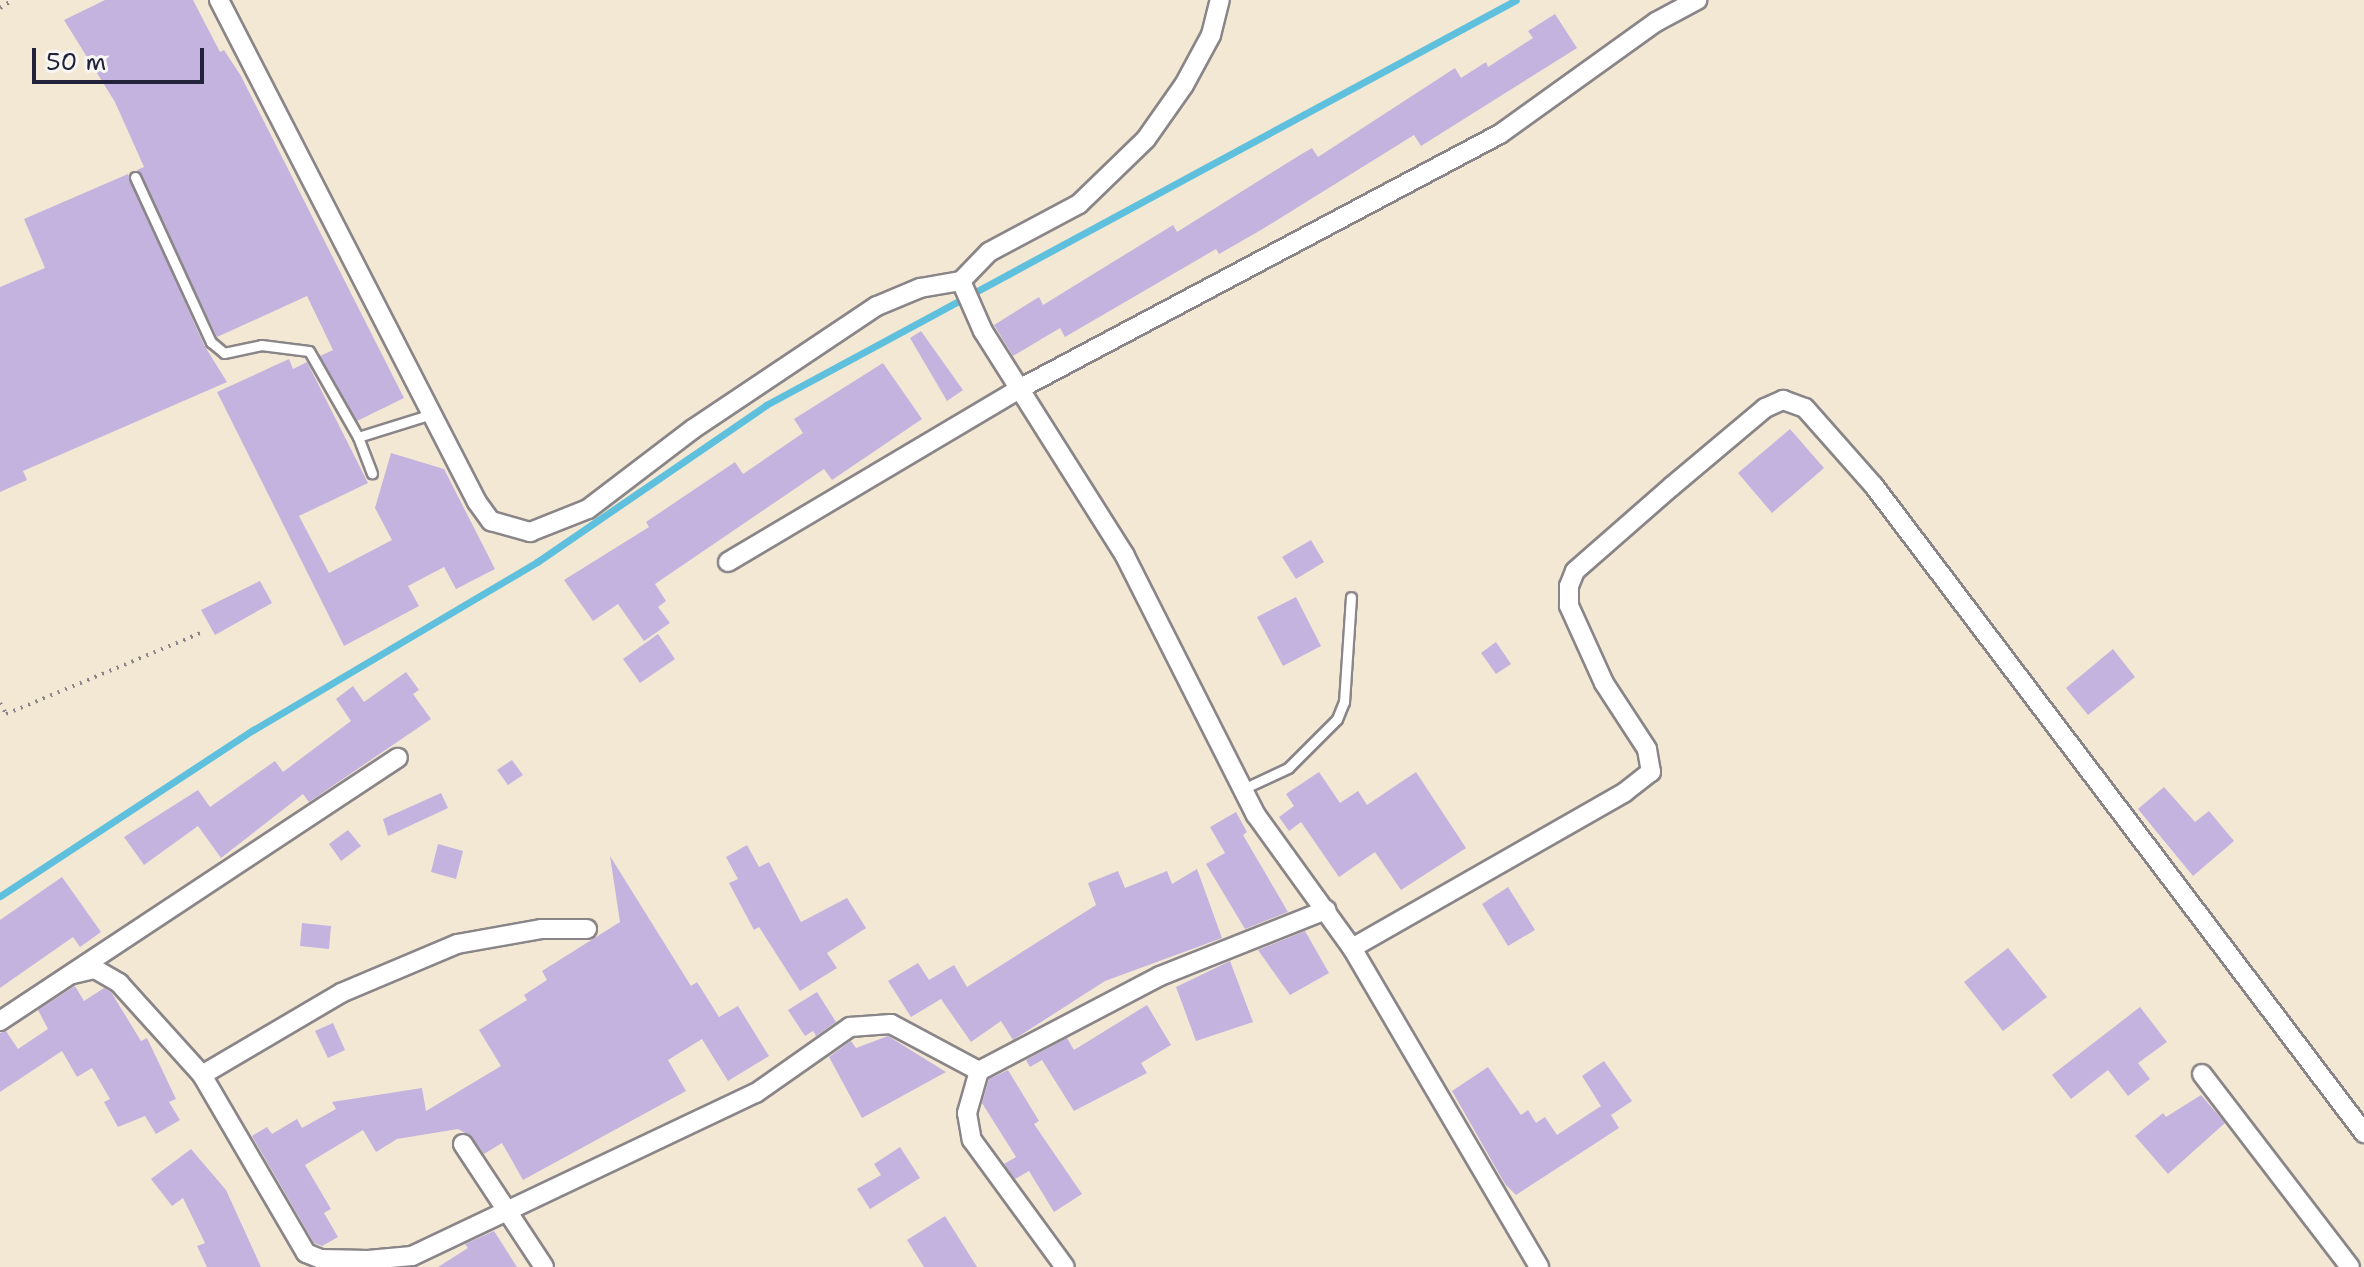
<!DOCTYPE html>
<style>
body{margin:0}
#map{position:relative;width:2364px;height:1267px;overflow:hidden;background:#f3e8d4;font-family:"Shantell Sans",sans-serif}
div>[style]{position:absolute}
.stream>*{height:7px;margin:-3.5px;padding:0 3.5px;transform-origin:3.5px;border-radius:3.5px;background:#5ec0dd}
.building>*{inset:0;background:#c5b3df}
.path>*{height:4px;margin-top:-2px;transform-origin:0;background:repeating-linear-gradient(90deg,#8a8588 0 2px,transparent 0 8px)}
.roads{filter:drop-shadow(2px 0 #8a8588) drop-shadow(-2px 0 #8a8588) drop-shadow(0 2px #8a8588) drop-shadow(0 -2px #8a8588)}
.lane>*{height:9px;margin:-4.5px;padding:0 4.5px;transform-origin:4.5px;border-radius:4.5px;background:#fff}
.street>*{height:18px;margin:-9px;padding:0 9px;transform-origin:9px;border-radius:9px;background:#fff}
span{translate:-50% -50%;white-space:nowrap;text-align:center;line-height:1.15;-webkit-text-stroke:8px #f6f6f2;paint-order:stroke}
.scale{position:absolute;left:32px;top:48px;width:172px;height:36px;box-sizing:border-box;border:4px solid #22223b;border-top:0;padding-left:10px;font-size:24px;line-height:28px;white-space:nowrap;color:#22223b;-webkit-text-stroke:6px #f6f6f2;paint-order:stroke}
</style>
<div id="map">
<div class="stream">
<i style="left:0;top:896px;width:303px;rotate:-33.3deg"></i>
<i style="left:253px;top:730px;width:330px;rotate:-30.6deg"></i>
<i style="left:537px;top:562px;width:278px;rotate:-34.4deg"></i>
<i style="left:766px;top:405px;width:852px;rotate:-28.37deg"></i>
</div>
<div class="building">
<i style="clip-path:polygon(105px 0,193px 0,220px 52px,224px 50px,241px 76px,404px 398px,357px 421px,320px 356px,333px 350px,307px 296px,217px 337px,137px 170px,144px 167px,115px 102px,64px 20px)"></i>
<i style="clip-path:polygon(1555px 14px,1577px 48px,1421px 146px,1414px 135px,1261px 230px,1219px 254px,1216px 249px,1065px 337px,1060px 328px,1013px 356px,994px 325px,1039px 297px,1043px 305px,1173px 225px,1177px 232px,1300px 155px,1312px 148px,1318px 157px,1455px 68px,1461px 78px,1486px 62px,1488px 67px,1533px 38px,1528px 31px)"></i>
<i style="clip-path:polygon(128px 174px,204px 345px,227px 382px,23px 471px,27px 480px,0 492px,0 287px,45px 268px,24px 219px)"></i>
<i style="clip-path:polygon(921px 331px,963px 390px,947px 401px,910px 338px)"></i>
<i style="clip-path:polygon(289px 359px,293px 369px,307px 362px,368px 483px,299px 516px,329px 573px,392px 540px,375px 508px,391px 453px,444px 469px,495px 569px,456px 589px,444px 567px,408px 586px,419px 606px,344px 646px,217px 392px)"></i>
<i style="clip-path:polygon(883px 363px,922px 419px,832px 480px,824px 469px,655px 584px,666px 601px,658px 607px,670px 623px,644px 641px,618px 604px,593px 621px,564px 580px,649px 527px,646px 522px,735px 462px,743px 474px,803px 433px,794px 419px)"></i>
<i style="clip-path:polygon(1790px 429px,1824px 468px,1772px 513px,1738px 473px)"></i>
<i style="clip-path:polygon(1311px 540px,1324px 562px,1296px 579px,1282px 557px)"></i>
<i style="clip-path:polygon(260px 581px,272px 603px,215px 635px,201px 610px)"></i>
<i style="clip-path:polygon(1296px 597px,1321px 646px,1283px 666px,1257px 617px)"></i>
<i style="clip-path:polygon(658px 634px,675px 659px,640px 683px,623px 659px)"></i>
<i style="clip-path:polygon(1496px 642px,1511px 664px,1496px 674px,1481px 653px)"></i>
<i style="clip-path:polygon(2113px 649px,2135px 677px,2088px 715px,2066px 688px)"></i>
<i style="clip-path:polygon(406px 672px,419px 690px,413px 694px,431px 719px,309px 802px,303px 794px,221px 858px,198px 826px,144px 865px,124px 837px,198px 790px,210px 807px,275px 761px,283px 772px,351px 721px,336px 699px,353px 686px,364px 702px)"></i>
<i style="clip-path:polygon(512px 760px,523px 775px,508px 785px,497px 770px)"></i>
<i style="clip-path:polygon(1319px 772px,1340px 803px,1358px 791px,1367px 805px,1416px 772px,1466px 848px,1401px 890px,1375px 852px,1339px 877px,1301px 822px,1289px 831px,1279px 817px,1294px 806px,1286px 794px)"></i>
<i style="clip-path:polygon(2164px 787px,2195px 822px,2209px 811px,2234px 841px,2193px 876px,2138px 809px)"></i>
<i style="clip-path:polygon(441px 793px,448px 808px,388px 836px,383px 819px)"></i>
<i style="clip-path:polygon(1236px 812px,1247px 832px,1243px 835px,1288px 912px,1245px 929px,1206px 864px,1225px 853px,1210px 827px)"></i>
<i style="clip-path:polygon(348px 830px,361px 846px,341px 861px,329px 844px)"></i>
<i style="clip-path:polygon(438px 844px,463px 851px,456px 879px,431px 872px)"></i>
<i style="clip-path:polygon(747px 845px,759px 867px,769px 862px,801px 922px,847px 898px,866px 928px,827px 953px,837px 968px,800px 991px,759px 927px,754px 930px,729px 883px,738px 879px,726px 857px)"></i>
<i style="clip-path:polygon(610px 856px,691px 986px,697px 982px,719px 1017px,738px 1006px,769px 1056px,728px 1081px,702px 1039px,668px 1060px,686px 1091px,523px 1180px,502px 1143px,484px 1154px,472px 1137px,458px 1129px,397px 1139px,376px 1152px,363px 1130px,305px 1165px,331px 1209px,324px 1213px,338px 1237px,322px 1246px,314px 1243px,252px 1136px,267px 1127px,272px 1134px,297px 1119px,302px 1128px,336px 1109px,332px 1102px,422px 1088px,426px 1111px,501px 1066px,479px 1030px,527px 1000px,524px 995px,547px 980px,542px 971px,620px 922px)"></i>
<i style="clip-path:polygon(1197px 869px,1222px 938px,1105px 981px,1013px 1040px,1001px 1021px,971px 1042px,941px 999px,911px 1017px,888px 981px,918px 963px,929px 980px,954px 965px,967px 987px,1096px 905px,1088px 883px,1118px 871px,1125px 888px,1167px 871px,1172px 884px)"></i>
<i style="clip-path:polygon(62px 877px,101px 932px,80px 947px,73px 937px,0 988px,0 920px)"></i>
<i style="clip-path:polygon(1508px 887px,1535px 930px,1508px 946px,1482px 904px)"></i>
<i style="clip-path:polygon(302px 923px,331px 926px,329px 949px,300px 946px)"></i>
<i style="clip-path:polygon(1305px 931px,1329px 973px,1290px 995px,1258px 950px)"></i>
<i style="clip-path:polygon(2008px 948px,2047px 997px,2003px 1031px,1964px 982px)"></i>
<i style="clip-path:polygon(1230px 961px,1253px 1022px,1196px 1041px,1176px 987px)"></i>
<i style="clip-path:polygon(75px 986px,84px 1001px,104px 988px,111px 992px,141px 1041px,147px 1038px,176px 1099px,169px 1102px,180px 1120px,156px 1134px,145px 1116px,118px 1127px,104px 1102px,110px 1099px,92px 1068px,77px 1077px,62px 1051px,0 1092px,0 1033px,6px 1031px,18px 1049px,48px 1029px,38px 1010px)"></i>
<i style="clip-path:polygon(817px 992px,836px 1022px,816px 1036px,813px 1031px,805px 1036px,788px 1010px)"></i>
<i style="clip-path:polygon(1147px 1005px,1171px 1045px,1141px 1063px,1147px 1073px,1074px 1111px,1042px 1060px,1030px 1067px,1026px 1060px,1067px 1038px,1074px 1050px)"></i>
<i style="clip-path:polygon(2140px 1007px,2167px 1042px,2138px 1063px,2150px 1079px,2128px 1096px,2108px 1070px,2071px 1099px,2052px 1075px)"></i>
<i style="clip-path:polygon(333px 1023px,345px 1050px,328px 1058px,315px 1031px)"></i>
<i style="clip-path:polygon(888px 1036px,946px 1072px,862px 1118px,829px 1057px,851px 1041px,856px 1048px)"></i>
<i style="clip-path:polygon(1604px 1061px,1632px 1101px,1611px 1115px,1619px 1128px,1516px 1195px,1505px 1184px,1452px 1091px,1488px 1067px,1521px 1115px,1528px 1110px,1536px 1123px,1545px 1117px,1557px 1135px,1601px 1106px,1582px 1076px)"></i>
<i style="clip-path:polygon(1008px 1070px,1039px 1121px,1034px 1124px,1082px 1194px,1054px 1212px,1029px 1171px,1015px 1179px,1004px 1164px,1016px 1157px,982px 1103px,989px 1079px)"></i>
<i style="clip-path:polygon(2201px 1095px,2225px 1123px,2168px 1174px,2135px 1136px,2163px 1113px,2166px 1117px)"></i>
<i style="clip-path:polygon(900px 1147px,920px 1178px,870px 1209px,857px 1189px,881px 1175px,874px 1164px)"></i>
<i style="clip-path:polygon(191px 1149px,226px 1190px,261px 1267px,207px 1267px,197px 1246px,205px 1243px,183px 1198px,172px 1206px,151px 1179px)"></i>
<i style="clip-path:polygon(945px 1216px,977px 1267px,924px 1267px,907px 1240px)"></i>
<i style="clip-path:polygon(494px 1231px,517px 1267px,438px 1267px,468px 1248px,465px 1244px)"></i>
</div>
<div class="path">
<i style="left:0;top:8px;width:15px;rotate:-32deg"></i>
<i style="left:0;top:703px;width:13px;rotate:61deg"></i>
<i style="left:6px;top:714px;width:213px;rotate:-22.6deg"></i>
</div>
<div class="roads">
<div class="lane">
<i style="left:135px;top:177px;width:182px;rotate:65.3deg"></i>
<i style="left:211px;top:342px;width:17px;rotate:40deg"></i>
<i style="left:224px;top:353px;width:38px;rotate:-12deg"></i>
<i style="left:261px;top:345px;width:48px;rotate:7.1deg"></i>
<i style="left:309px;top:351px;width:99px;rotate:60.3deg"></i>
<i style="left:358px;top:437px;width:39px;rotate:69deg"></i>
<i style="left:358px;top:437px;width:73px;rotate:-17.4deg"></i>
<i style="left:1243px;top:789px;width:50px;rotate:-25deg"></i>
<i style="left:1288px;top:768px;width:69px;rotate:-45deg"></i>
<i style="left:1337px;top:719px;width:18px;rotate:-68deg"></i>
<i style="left:1344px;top:702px;width:105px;rotate:-86.2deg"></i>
</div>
<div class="street">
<i style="left:219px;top:0;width:564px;rotate:62.8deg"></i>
<i style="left:477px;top:502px;width:24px;rotate:54deg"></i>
<i style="left:491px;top:521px;width:41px;rotate:15.8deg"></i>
<i style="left:530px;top:532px;width:62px;rotate:-21.6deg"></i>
<i style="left:588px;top:509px;width:132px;rotate:-37.3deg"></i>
<i style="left:693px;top:429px;width:221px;rotate:-33.8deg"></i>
<i style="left:877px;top:306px;width:47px;rotate:-22.7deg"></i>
<i style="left:920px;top:288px;width:42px;rotate:-9.7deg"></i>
<i style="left:961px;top:281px;width:40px;rotate:-46deg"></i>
<i style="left:989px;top:252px;width:102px;rotate:-28.1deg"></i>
<i style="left:1079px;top:204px;width:93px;rotate:-44.1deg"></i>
<i style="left:1146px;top:139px;width:66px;rotate:-54.9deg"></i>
<i style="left:1184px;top:85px;width:57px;rotate:-61.6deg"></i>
<i style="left:1211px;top:35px;width:36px;rotate:-76deg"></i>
<i style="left:961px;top:281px;width:55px;rotate:66.3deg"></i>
<i style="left:983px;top:331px;width:266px;rotate:57.7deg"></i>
<i style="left:1125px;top:556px;width:290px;rotate:63.2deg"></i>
<i style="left:1256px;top:815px;width:164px;rotate:54.2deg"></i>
<i style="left:1352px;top:948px;width:370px;rotate:59.6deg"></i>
<i style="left:728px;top:562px;width:341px;rotate:-30.7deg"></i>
<i style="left:1021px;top:388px;width:542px;rotate:-27.94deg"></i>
<i style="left:1500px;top:134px;width:192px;rotate:-35.7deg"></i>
<i style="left:1656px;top:22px;width:47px;rotate:-28.2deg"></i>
<i style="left:1352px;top:948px;width:314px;rotate:-29.7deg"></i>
<i style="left:1625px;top:792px;width:33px;rotate:-38deg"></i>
<i style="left:1651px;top:772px;width:23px;rotate:-100deg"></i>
<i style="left:1647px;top:749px;width:79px;rotate:-123.1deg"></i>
<i style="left:1604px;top:683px;width:85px;rotate:-114.4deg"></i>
<i style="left:1569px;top:606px;width:20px;rotate:-90deg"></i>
<i style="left:1569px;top:586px;width:16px;rotate:-68deg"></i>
<i style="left:1575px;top:571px;width:128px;rotate:-41.2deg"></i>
<i style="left:1671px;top:487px;width:123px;rotate:-40deg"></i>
<i style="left:1765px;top:408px;width:20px;rotate:-24deg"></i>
<i style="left:1783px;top:400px;width:23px;rotate:20deg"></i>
<i style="left:1805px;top:408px;width:104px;rotate:48.5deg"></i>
<i style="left:1874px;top:486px;width:812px;rotate:52.86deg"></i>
<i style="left:73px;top:974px;width:23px;rotate:-13deg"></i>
<i style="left:95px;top:969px;width:28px;rotate:30deg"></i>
<i style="left:119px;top:983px;width:124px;rotate:47.9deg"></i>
<i style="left:202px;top:1075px;width:206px;rotate:59.7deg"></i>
<i style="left:306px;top:1253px;width:16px;rotate:22deg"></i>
<i style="left:321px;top:1259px;width:47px;rotate:1.2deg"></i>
<i style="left:368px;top:1260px;width:44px;rotate:-5.2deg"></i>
<i style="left:412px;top:1256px;width:381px;rotate:-25.4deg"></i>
<i style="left:756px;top:1093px;width:115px;rotate:-35.1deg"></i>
<i style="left:850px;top:1027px;width:41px;rotate:-4.2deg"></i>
<i style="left:891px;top:1024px;width:100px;rotate:28.1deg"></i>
<i style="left:979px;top:1071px;width:204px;rotate:-27.7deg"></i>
<i style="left:1160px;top:976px;width:179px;rotate:-21.7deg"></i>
<i style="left:0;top:1021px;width:477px;rotate:-33.5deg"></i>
<i style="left:979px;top:1071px;width:44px;rotate:105.9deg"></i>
<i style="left:967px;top:1113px;width:27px;rotate:80deg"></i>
<i style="left:972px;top:1140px;width:157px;rotate:53.8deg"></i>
<i style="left:2202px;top:1074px;width:243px;rotate:52.5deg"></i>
<i style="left:202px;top:1075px;width:161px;rotate:-30.5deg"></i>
<i style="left:341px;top:993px;width:126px;rotate:-22.9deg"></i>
<i style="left:457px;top:944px;width:85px;rotate:-10.1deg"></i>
<i style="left:541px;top:929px;width:46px"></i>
<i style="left:463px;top:1144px;width:147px;rotate:56.6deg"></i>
</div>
</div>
<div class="scale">50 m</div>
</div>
